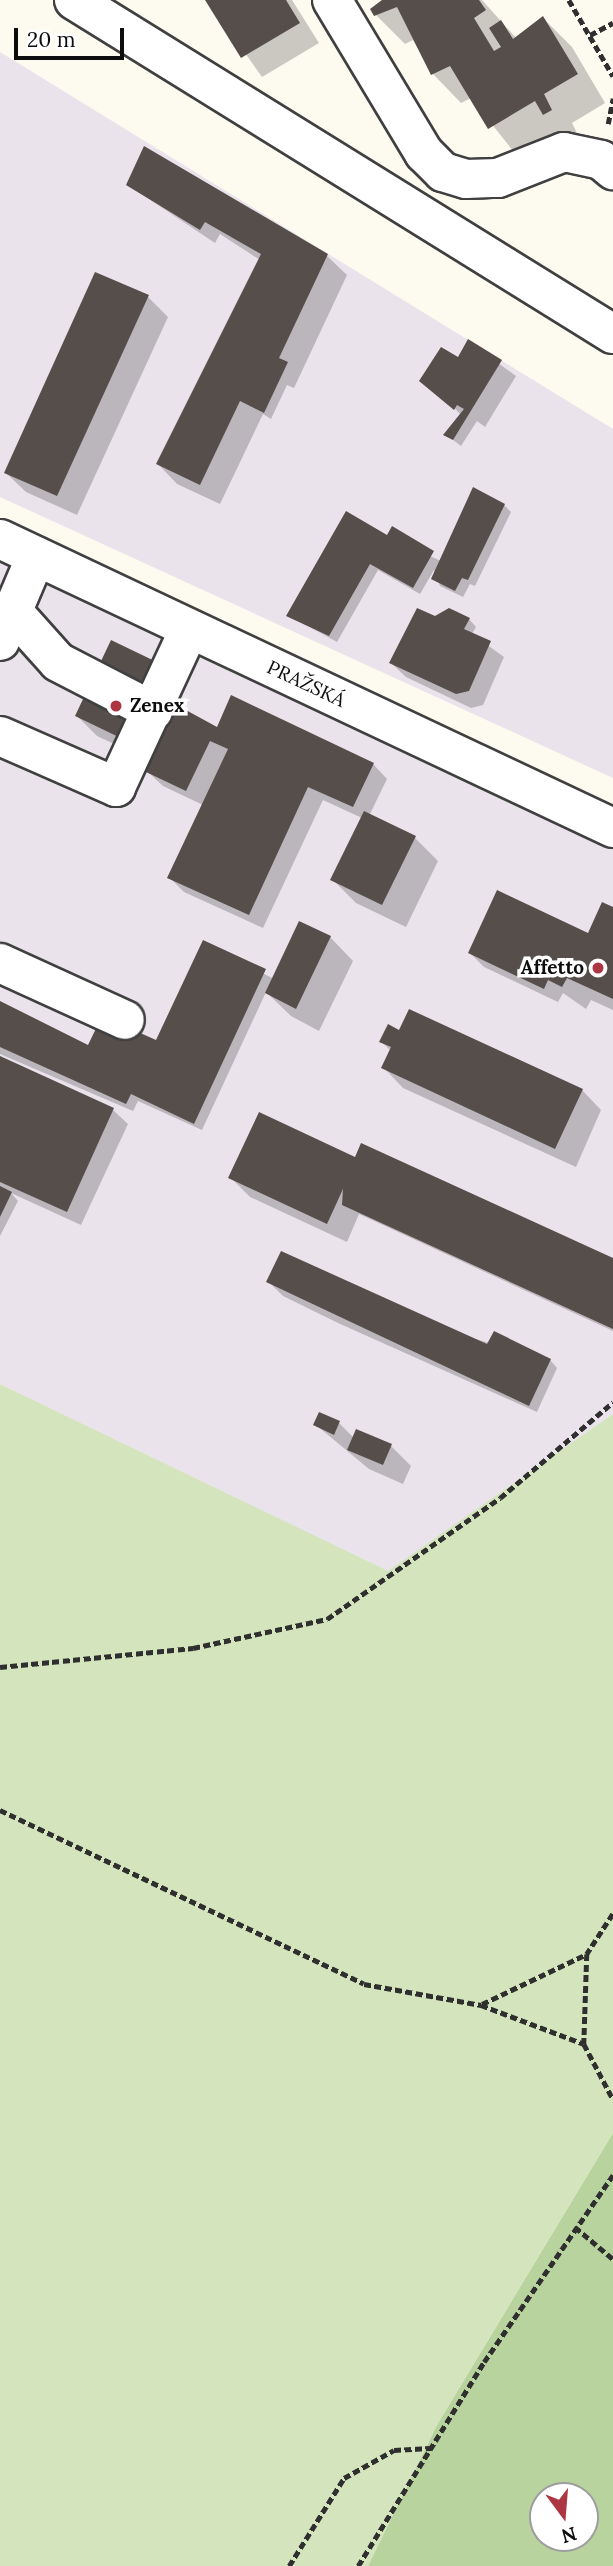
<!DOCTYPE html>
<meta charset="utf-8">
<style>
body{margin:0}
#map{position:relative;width:613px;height:2566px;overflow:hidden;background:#fdfaf0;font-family:Lora,serif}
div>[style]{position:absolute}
.industrial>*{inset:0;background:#eae3eb}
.green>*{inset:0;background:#d4e4bd}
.forest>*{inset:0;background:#b9d39e}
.shadow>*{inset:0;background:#0003}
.building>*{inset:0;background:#554e4b}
.path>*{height:4.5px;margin-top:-2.25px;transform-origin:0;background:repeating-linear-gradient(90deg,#2f2f2f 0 7px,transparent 0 10.5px)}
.roads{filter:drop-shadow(2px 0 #404040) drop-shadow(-2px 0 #404040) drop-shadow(0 2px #404040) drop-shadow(0 -2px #404040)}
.minor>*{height:38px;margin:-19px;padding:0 19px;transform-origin:19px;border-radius:19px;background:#fff}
.dots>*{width:19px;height:19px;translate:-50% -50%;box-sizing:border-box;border:4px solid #fff;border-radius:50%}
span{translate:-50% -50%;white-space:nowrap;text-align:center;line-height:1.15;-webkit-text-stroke:7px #fff;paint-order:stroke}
.street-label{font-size:19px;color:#0d0d0d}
.poi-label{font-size:19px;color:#0d0d0d;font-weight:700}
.left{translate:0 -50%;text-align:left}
.right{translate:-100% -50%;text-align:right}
.north{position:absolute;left:529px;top:2482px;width:70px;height:70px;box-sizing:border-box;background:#fff;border:2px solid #9e9e9e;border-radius:50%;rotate:164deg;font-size:19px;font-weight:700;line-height:28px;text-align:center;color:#0d0d0d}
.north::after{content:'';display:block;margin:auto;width:24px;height:32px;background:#ad3643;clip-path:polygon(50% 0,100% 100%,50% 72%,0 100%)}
.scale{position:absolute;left:14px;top:28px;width:110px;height:32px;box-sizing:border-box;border:4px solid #0d0d0d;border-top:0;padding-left:9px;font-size:21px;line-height:24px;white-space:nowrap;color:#0d0d0d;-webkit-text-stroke:5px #fff;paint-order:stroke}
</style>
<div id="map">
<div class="industrial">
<i style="clip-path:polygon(0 52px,613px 429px,613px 778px,0 497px)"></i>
<i style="clip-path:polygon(0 561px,613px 842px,613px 1414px,388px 1572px,0 1384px)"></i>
</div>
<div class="green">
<i style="clip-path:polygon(0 1384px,388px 1571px,613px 1414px,613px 2133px,437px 2425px,368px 2566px,0 2566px)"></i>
</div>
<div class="forest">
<i style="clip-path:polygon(evenodd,613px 2133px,613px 2566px,368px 2566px,437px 2425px,613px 2133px,543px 2496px,585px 2496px,585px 2538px,543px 2538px,543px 2496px)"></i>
</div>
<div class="shadow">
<i style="clip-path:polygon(207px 0,292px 0,319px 43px,262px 77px)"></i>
<i style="clip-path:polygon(385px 0,482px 0,517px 39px,543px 18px,572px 47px,605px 103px,572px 123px,580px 139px,573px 143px,561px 131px,518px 157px,471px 98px,461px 103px,433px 74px,413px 40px,405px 44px,376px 15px)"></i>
<i style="clip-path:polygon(128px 185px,327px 256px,347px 275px,294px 388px,287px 385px,271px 419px,263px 414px,220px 504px,177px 484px,158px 464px,260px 260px,220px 234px,215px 243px)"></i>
<i style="clip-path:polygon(148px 297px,168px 317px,77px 515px,26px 492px,6px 473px)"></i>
<i style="clip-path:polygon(469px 342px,516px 376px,485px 427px,477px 421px,461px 446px,445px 434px,460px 414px,446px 399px)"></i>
<i style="clip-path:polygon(504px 505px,511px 512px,475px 586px,470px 584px,463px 597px,440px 586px,434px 570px,420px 594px,378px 570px,337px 642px,288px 615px,388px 537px,441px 561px)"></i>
<i style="clip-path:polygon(469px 619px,476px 627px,472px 634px,504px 657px,483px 705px,471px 708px,406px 677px,391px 663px)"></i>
<i style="clip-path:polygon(164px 668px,184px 687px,174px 705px,218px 729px,373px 764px,387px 779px,369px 816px,415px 838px,438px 861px,406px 927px,356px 903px,332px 879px,362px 818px,323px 800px,263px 928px,184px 892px,169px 877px,203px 805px,163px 786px,148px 772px,153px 762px,97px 736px,77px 716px)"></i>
<i style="clip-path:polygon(613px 909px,613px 1010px,591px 1000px,586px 1009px,563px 993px,558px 1002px,484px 967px,470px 953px,589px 935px)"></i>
<i style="clip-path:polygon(330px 937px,353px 961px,319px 1031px,291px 1016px,266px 992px,202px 1130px,138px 1101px,133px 1111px,0 1054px,0 1003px,89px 1048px,157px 1043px,204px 942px,274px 979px)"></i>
<i style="clip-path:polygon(400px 1032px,582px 1090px,601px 1110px,576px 1167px,403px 1088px,384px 1068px,391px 1051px,381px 1041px)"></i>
<i style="clip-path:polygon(0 1058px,113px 1110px,128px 1124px,81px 1225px,11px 1193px,18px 1201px,0 1236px)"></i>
<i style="clip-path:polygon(354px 1158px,613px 1260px,613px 1331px,359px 1214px,347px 1242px,250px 1197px,231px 1178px)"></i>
<i style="clip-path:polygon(268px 1281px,550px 1360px,557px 1368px,537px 1412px,338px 1323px,283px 1296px)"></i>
<i style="clip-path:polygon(339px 1423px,354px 1438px,357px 1431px,391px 1446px,411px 1466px,403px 1484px,369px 1469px,316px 1425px)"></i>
</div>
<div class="building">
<i style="clip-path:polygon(205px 0,286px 0,300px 23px,241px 58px)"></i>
<i style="clip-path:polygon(382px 0,479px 0,486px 10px,474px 18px,494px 51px,501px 47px,489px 28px,501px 20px,513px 39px,543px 16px,578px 74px,544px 94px,552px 110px,543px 115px,535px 101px,488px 129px,450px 66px,431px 75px,397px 7px,374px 16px,370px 9px)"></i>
<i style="clip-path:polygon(144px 146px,328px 254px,279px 358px,288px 362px,264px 413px,240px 401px,200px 485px,156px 464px,261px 254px,205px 222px,200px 230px,126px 185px)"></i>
<i style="clip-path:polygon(95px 272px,149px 295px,57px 496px,4px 473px)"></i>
<i style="clip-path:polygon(468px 339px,502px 360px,453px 440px,443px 435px,464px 409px,457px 405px,454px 410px,419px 381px,441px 347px,458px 357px)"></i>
<i style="clip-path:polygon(473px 487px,505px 504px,468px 580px,462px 578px,455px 591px,431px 579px)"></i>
<i style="clip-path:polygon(346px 511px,387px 535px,392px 526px,434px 551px,413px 588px,370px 564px,329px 636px,286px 616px)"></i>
<i style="clip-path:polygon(417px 608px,435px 616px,449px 608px,470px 618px,464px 629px,491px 641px,469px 691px,456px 694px,389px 663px)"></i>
<i style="clip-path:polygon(111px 640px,165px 666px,151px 691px,217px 727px,231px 695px,374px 763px,353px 807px,308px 787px,249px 915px,167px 878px,228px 749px,210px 741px,186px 791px,146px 772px,154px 754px,75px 716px)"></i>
<i style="clip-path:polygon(364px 811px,416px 836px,382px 905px,330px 880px)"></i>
<i style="clip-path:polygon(497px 890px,588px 933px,602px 902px,613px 907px,613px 999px,567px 978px,562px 987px,548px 980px,544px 989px,468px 953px)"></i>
<i style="clip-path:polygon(299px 921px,331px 936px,296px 1009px,265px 993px)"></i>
<i style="clip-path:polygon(203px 940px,266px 969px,194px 1124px,131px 1094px,126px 1104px,0 1047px,0 1001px,88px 1045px,102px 1016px,156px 1040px)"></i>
<i style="clip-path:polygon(409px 1009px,583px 1089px,555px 1149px,381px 1068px,391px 1047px,379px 1042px,388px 1024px,399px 1030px)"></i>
<i style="clip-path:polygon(0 1056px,114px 1108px,67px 1212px,0 1182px)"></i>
<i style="clip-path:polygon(259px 1112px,355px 1157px,361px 1143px,613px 1258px,613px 1329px,342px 1205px,343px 1189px,327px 1224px,228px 1178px)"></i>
<i style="clip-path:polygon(0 1186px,12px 1192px,0 1217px)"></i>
<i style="clip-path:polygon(281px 1251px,487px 1344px,494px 1331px,551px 1359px,529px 1406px,266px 1282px)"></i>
<i style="clip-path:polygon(319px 1412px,340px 1421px,334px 1435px,313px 1425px)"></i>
<i style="clip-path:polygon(356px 1429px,392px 1444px,383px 1465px,347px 1450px)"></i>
</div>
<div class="path">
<i style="left:569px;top:0;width:88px;rotate:59.9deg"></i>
<i style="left:590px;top:35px;width:26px;rotate:-28deg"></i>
<i style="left:608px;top:124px;width:26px;rotate:-79deg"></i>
<i style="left:0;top:1667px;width:194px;rotate:-5.6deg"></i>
<i style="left:193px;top:1648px;width:137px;rotate:-12.2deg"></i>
<i style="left:327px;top:1619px;width:211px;rotate:-35deg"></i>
<i style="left:500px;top:1498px;width:148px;rotate:-40.3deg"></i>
<i style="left:0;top:1810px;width:403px;rotate:25.5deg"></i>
<i style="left:364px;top:1984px;width:119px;rotate:10.2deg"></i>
<i style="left:481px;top:2005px;width:110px;rotate:20.7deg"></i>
<i style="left:613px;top:1914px;width:48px;rotate:123deg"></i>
<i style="left:587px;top:1954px;width:90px;rotate:91.9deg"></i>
<i style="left:584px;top:2044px;width:62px;rotate:62.2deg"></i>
<i style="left:482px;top:2004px;width:116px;rotate:-25.5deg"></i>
<i style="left:575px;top:2227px;width:50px;rotate:40.1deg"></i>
<i style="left:289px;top:2566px;width:104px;rotate:-58deg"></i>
<i style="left:344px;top:2478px;width:57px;rotate:-29.2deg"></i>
<i style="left:394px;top:2450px;width:36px;rotate:-3deg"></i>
<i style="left:358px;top:2566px;width:240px;rotate:-58.3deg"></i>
<i style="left:484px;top:2362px;width:227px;rotate:-55.4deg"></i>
</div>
<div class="roads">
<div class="minor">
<i style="left:74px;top:0;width:634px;rotate:31.79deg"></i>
<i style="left:332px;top:0;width:179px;rotate:59deg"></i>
<i style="left:424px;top:153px;width:27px;rotate:45deg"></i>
<i style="left:443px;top:172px;width:24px;rotate:17deg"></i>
<i style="left:466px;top:179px;width:32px;rotate:-2deg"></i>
<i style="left:498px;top:178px;width:71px;rotate:-21.5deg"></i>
<i style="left:564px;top:152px;width:38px;rotate:12deg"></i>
<i style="left:601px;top:160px;width:16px;rotate:40deg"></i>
<i style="left:0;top:539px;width:678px;rotate:25.24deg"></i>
<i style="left:15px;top:614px;width:64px;rotate:48.1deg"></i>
<i style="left:58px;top:662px;width:107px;rotate:27.3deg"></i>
<i style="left:0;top:641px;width:92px;rotate:-67deg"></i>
<i style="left:0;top:736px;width:127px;rotate:23.7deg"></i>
<i style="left:116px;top:787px;width:173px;rotate:-65.1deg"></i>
<i style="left:0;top:963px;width:137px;rotate:24.5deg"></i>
</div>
</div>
<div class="dots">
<i style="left:116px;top:706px;background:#ad3643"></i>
<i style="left:598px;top:968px;background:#ad3643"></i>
</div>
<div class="street-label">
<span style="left:306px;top:684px;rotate:25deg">PRAŽSKÁ</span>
</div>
<div class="poi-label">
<span class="left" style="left:130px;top:706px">Zenex</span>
<span class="right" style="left:584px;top:968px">Affetto</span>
</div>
<div class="north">N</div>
<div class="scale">20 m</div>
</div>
